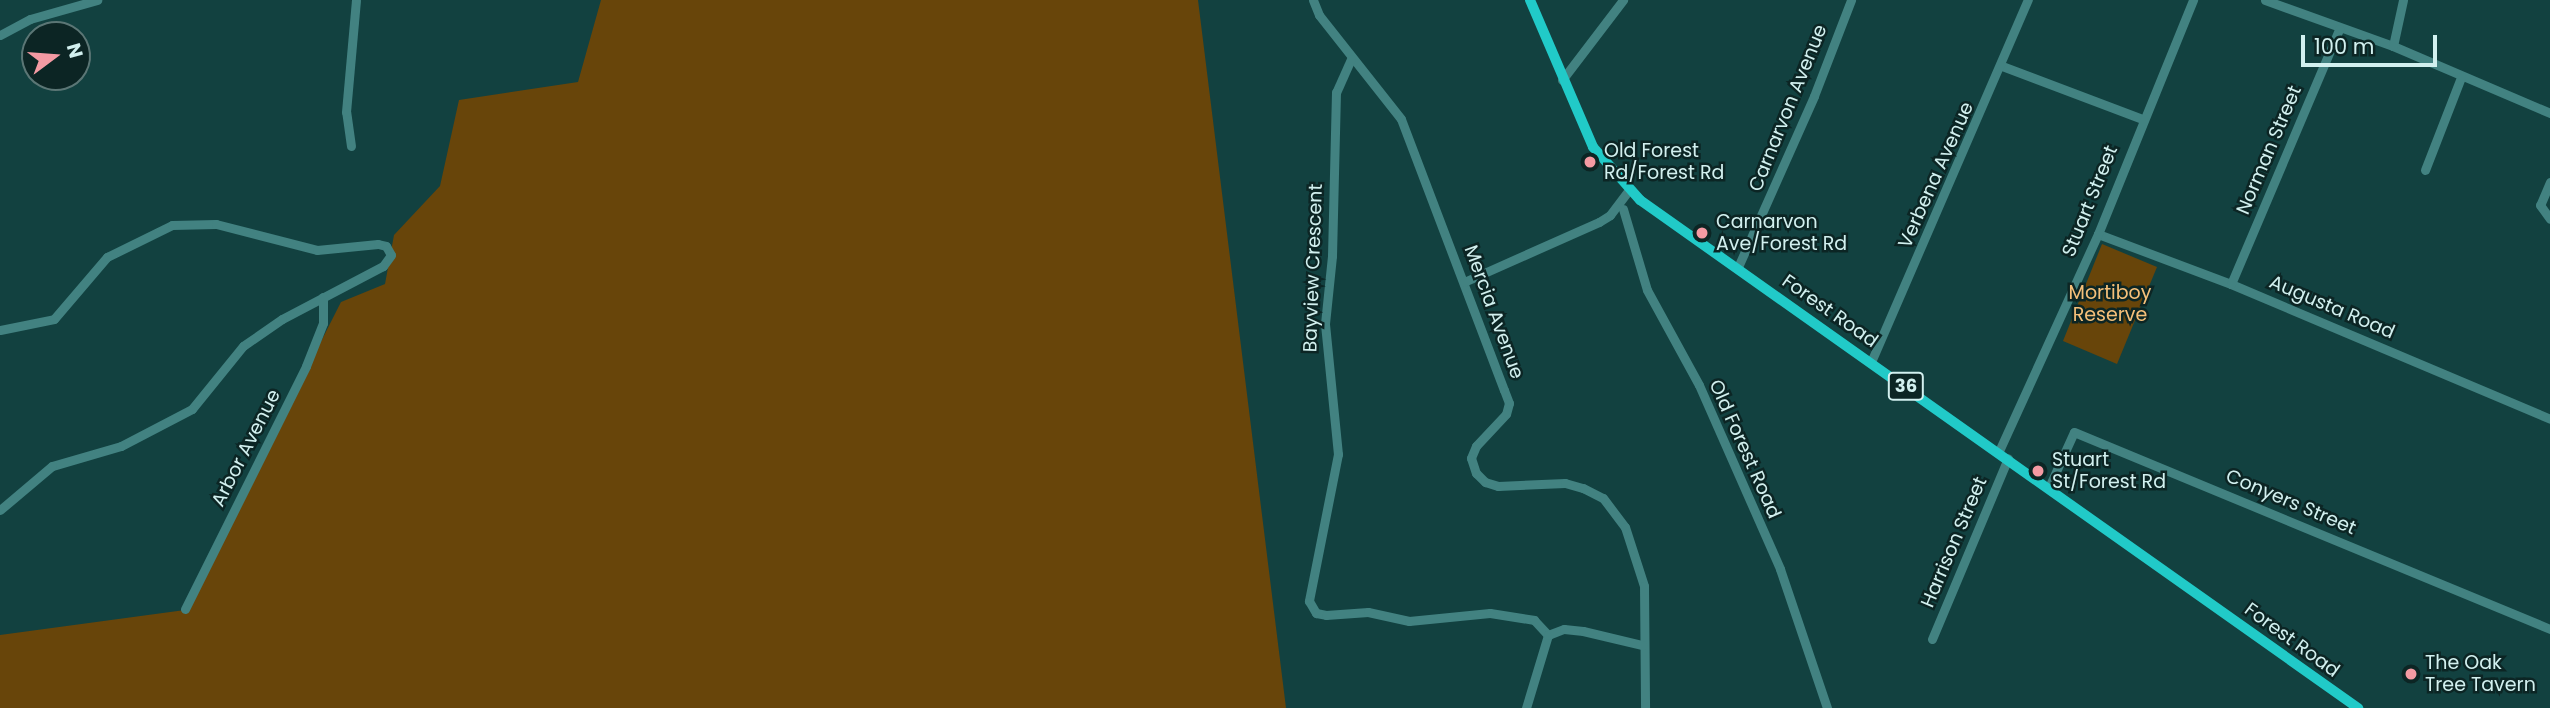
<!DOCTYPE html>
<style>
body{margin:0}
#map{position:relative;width:2550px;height:708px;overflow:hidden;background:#124140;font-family:Poppins,sans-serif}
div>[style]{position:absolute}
.green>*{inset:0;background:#68450a}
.minor>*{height:9px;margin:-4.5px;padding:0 4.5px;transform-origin:4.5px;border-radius:4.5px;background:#428281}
.major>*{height:10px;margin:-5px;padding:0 5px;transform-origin:5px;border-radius:5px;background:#21cac8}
.dots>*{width:19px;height:19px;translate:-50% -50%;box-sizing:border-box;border:4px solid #0c2524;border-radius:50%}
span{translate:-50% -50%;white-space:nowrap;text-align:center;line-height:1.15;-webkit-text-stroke:5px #0c2524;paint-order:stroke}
.shield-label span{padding:2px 5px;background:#0c2524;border:2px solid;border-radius:5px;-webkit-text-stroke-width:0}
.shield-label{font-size:18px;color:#d2f0ef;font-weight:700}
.street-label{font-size:19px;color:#d2f0ef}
.poi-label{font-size:19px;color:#d2f0ef}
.left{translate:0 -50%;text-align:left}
.park-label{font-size:19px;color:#f5c07a}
.north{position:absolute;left:21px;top:21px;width:70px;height:70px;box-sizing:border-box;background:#0c2524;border:2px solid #5b7675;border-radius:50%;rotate:74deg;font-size:19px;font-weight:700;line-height:28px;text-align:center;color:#d2f0ef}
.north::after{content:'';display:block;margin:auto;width:24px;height:32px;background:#f49aa3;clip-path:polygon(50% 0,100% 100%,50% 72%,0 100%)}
.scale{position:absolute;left:2301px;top:35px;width:136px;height:32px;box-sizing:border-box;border:4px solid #d2f0ef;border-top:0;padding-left:9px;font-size:21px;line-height:24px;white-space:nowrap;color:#d2f0ef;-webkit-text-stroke:5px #0c2524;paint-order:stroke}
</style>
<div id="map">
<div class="green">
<i style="clip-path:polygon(601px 0,1198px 0,1286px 708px,0 708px,0 635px,185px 610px,341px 302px,385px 284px,394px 235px,440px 186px,459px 100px,578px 82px)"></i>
<i style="clip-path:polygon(2102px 244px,2157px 267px,2117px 364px,2063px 341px)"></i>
</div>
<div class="minor">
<i style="left:1313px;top:0;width:16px;rotate:68deg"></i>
<i style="left:1319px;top:15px;width:132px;rotate:51.7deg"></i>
<i style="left:1401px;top:119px;width:290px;rotate:69.2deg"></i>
<i style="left:1504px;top:390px;width:14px;rotate:69deg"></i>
<i style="left:1509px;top:403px;width:11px;rotate:105deg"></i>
<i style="left:1506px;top:414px;width:44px;rotate:133.2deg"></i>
<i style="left:1476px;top:446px;width:13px;rotate:113deg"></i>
<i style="left:1471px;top:458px;width:16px;rotate:72deg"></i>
<i style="left:1476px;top:473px;width:13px;rotate:45deg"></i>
<i style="left:1485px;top:482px;width:14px;rotate:17deg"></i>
<i style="left:1498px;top:486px;width:67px;rotate:-2.6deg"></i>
<i style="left:1565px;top:483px;width:19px;rotate:16deg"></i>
<i style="left:1583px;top:488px;width:22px;rotate:27deg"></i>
<i style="left:1603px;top:498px;width:36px;rotate:53deg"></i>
<i style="left:1625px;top:527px;width:62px;rotate:72.1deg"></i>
<i style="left:1644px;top:586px;width:122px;rotate:89.5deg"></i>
<i style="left:2265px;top:0;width:136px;rotate:19.8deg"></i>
<i style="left:2393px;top:46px;width:171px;rotate:23.1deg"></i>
<i style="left:0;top:35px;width:34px;rotate:-28deg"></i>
<i style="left:30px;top:19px;width:70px;rotate:-15.8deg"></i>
<i style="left:2393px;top:46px;width:47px;rotate:-77.7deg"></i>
<i style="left:1351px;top:59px;width:36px;rotate:114deg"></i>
<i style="left:1336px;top:92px;width:164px;rotate:91.4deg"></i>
<i style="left:1332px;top:256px;width:68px;rotate:95.9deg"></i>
<i style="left:1325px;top:324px;width:131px;rotate:84.3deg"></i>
<i style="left:1338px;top:454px;width:150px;rotate:101.2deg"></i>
<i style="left:1309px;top:601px;width:14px;rotate:60deg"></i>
<i style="left:1316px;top:613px;width:10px;rotate:11deg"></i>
<i style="left:1326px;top:615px;width:42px;rotate:-4.1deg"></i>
<i style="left:1368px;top:612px;width:42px;rotate:12.4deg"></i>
<i style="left:1409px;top:621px;width:81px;rotate:-5.6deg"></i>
<i style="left:1490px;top:613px;width:45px;rotate:9deg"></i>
<i style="left:1534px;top:620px;width:21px;rotate:47deg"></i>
<i style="left:1548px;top:635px;width:76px;rotate:106.8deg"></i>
<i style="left:2002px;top:66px;width:150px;rotate:20.7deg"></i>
<i style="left:1562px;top:80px;width:101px;rotate:-52.7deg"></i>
<i style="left:351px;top:146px;width:34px;rotate:-98deg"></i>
<i style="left:346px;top:112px;width:112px;rotate:-84.9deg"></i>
<i style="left:2425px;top:170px;width:100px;rotate:-68.8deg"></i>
<i style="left:2550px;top:182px;width:25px;rotate:113deg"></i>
<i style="left:2540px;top:205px;width:17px;rotate:54deg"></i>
<i style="left:1623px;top:209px;width:84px;rotate:73.5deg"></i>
<i style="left:1647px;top:290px;width:108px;rotate:61.3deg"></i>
<i style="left:1699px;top:385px;width:201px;rotate:66.2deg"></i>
<i style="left:1780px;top:569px;width:147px;rotate:71.3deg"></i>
<i style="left:2098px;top:234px;width:142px;rotate:20.6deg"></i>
<i style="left:2231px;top:284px;width:346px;rotate:22.9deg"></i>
<i style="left:1738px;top:267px;width:187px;rotate:-66deg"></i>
<i style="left:1814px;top:96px;width:103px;rotate:-68.9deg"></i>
<i style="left:1464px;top:282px;width:148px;rotate:-24deg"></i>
<i style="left:1599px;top:222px;width:13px;rotate:-32deg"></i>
<i style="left:1610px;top:215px;width:31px;rotate:-53deg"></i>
<i style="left:2231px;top:284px;width:277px;rotate:-67deg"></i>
<i style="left:0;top:330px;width:55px;rotate:-11.5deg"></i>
<i style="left:54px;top:319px;width:82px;rotate:-49.5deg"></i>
<i style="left:107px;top:257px;width:72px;rotate:-26.2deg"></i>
<i style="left:172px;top:225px;width:44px;rotate:-1.3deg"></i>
<i style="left:216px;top:224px;width:104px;rotate:14.4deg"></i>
<i style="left:317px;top:250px;width:61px;rotate:-5.6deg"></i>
<i style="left:378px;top:244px;width:8px;rotate:14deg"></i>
<i style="left:386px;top:246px;width:10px;rotate:61deg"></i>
<i style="left:391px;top:255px;width:14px;rotate:126deg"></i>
<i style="left:383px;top:266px;width:114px;rotate:152.3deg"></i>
<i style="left:282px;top:319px;width:47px;rotate:145.3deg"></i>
<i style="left:243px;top:346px;width:81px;rotate:129deg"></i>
<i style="left:192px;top:409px;width:80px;rotate:152.5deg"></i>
<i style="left:121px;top:446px;width:72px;rotate:163.8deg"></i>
<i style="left:52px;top:466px;width:68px;rotate:139.8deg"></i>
<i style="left:1871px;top:362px;width:395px;rotate:-66.6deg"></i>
<i style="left:1999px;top:451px;width:239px;rotate:-65.5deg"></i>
<i style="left:2098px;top:234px;width:253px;rotate:-67.9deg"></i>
<i style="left:2049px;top:487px;width:60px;rotate:-65.6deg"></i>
<i style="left:2074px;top:432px;width:515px;rotate:22.48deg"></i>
<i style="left:185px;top:609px;width:271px;rotate:-63.5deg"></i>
<i style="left:306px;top:366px;width:46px;rotate:-68.4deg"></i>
<i style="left:323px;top:323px;width:26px;rotate:-90deg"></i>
<i style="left:1548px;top:635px;width:17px;rotate:-21deg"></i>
<i style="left:1564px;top:629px;width:19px;rotate:6deg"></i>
<i style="left:1583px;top:631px;width:61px;rotate:13.3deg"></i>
<i style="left:1932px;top:639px;width:196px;rotate:-67.2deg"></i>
</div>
<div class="major">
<i style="left:1530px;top:0;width:160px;rotate:66.8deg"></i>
<i style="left:1593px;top:147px;width:71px;rotate:48.4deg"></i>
<i style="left:1640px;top:200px;width:880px;rotate:35.28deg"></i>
</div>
<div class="dots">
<i style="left:1590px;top:162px;background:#f49aa3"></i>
<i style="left:1702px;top:233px;background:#f49aa3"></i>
<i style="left:2038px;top:471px;background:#f49aa3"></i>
<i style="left:2411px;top:674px;background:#f49aa3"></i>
</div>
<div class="shield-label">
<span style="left:1906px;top:386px">36</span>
</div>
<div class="street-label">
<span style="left:1788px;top:108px;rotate:-68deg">Carnarvon Avenue</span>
<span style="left:2269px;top:150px;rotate:-67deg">Norman Street</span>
<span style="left:1936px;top:175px;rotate:-66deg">Verbena Avenue</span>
<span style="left:2090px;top:201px;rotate:-68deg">Stuart Street</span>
<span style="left:1313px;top:268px;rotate:-88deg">Bayview Crescent</span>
<span style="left:2332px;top:307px;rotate:23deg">Augusta Road</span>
<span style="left:1830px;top:311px;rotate:35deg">Forest Road</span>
<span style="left:1494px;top:312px;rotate:70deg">Mercia Avenue</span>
<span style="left:246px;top:448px;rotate:-63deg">Arbor Avenue</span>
<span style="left:1745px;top:449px;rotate:66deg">Old Forest Road</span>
<span style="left:2291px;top:502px;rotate:23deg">Conyers Street</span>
<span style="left:1954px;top:542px;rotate:-67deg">Harrison Street</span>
<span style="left:2292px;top:640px;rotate:36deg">Forest Road</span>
</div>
<div class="poi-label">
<span class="left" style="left:1604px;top:162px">Old Forest<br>Rd/Forest Rd</span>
<span class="left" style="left:1716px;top:233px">Carnarvon<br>Ave/Forest Rd</span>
<span class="left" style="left:2052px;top:471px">Stuart<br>St/Forest Rd</span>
<span class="left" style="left:2425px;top:674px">The Oak<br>Tree Tavern</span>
</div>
<div class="park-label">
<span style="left:2110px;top:304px">Mortiboy<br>Reserve</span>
</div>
<div class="north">N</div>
<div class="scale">100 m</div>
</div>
